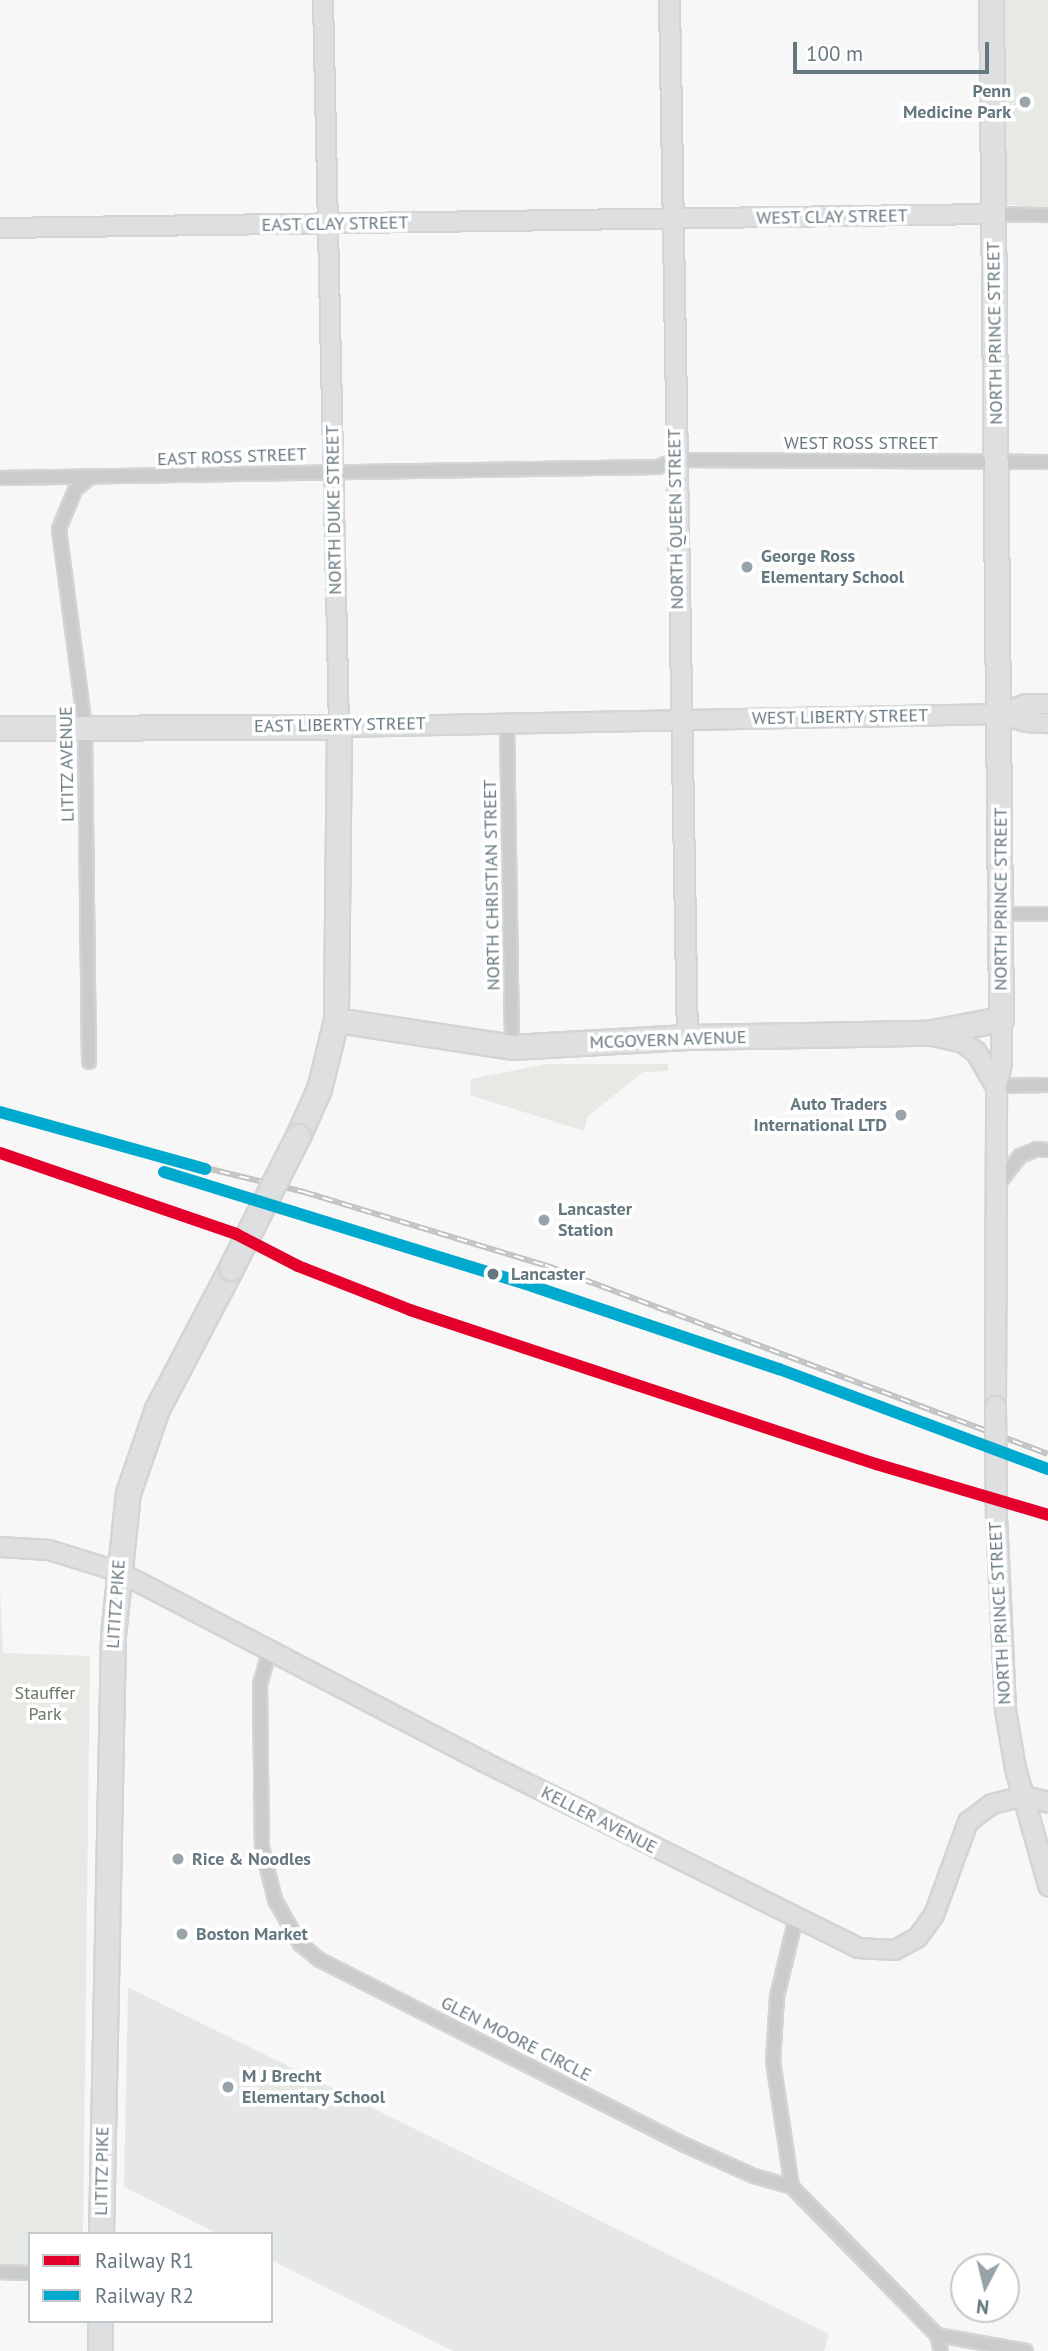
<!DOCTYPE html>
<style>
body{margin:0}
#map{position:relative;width:1048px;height:2351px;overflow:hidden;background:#f7f7f7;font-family:"PT Sans",sans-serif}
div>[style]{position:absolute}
.built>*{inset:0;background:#e6e8e7}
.green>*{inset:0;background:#e6e9e4}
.roads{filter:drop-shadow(2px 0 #d3d4d5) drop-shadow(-2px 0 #d3d4d5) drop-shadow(0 2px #d3d4d5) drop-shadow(0 -2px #d3d4d5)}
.street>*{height:12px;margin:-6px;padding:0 6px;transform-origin:6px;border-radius:6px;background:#cacccc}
.secondary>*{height:18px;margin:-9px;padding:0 9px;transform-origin:9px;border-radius:9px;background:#dedfe0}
.primary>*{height:19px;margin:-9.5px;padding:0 9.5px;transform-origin:9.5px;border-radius:9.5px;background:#dedfe0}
.highway>*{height:23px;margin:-11.5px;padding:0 11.5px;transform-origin:11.5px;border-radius:11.5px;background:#dedfe0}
.rail>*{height:6px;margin-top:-3px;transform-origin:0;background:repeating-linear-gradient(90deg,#fff 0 10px,#bfc1c2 0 20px);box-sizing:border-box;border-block:2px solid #bfc1c2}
.bridges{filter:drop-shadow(2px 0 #d3d4d5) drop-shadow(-2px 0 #d3d4d5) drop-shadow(0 2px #d3d4d5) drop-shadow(0 -2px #d3d4d5)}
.primary-bridge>*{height:19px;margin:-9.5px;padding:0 9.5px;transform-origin:9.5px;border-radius:9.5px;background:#dedfe0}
.highway-bridge>*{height:23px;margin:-11.5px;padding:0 11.5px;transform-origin:11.5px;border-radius:11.5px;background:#dedfe0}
.rail-1>*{height:12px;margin:-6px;padding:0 6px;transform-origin:6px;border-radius:6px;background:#e4002b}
.rail-2>*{height:12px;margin:-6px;padding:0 6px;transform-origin:6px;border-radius:6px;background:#00a9ce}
.dots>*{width:19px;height:19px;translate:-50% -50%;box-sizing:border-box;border:4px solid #fff;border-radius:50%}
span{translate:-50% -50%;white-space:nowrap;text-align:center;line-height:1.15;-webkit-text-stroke:7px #fff;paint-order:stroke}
.poi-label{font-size:18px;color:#65777f;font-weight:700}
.right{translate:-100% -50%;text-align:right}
.left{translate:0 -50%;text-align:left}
.street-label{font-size:18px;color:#65777f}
.stop-label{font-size:18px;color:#65777f;font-weight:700}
.park-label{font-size:18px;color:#6a7864}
.legend{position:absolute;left:28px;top:2232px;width:245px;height:91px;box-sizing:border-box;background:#fff;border:2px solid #c1c9cc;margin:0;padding:9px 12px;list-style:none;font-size:21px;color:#65777f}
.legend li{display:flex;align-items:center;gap:14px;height:35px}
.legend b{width:35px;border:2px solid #c1c9cc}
.north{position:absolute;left:950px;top:2253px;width:70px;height:70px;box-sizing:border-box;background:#fff;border:2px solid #c1c9cc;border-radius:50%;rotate:187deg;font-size:19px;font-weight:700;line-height:28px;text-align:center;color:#65777f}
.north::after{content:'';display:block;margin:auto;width:24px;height:32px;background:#98a4a9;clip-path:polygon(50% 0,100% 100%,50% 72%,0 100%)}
.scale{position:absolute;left:793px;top:42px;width:196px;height:32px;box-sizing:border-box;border:4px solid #65777f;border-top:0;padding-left:9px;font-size:21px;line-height:24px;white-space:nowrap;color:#65777f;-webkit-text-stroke:5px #fff;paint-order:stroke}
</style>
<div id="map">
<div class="built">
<i style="clip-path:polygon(128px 1987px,829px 2334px,824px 2351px,453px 2351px,271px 2260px,271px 2234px,218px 2234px,124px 2187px)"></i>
</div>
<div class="green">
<i style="clip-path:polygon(1000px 0,1048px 0,1048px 208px,1002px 204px)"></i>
<i style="clip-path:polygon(547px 1064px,668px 1064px,668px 1071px,643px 1072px,588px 1116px,584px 1131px,470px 1095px,471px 1079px)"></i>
<i style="clip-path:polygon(0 1589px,3px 1653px,90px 1656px,83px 2234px,30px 2234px,30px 2274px,0 2272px)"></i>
</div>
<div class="roads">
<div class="street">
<i style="left:994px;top:214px;width:54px;rotate:1.1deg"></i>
<i style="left:0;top:478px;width:658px;rotate:-0.96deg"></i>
<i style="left:658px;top:467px;width:18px;rotate:-22deg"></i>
<i style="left:675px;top:460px;width:373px;rotate:0.3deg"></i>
<i style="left:507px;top:723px;width:324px;rotate:89.1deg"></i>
<i style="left:1001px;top:914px;width:47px"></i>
<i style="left:89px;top:1062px;width:335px;rotate:-90.7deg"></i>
<i style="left:85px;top:727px;width:200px;rotate:-97.5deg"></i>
<i style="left:59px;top:529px;width:42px;rotate:-67.7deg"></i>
<i style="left:75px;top:490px;width:18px;rotate:-41deg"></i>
<i style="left:996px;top:1086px;width:52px;rotate:-1.1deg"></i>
<i style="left:995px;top:1188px;width:41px;rotate:-52deg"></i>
<i style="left:1020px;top:1156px;width:18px;rotate:-22deg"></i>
<i style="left:1037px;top:1149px;width:11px;rotate:5deg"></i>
<i style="left:269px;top:1653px;width:33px;rotate:106deg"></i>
<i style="left:260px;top:1685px;width:162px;rotate:89.3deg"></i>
<i style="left:262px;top:1847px;width:55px;rotate:76.2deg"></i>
<i style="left:275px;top:1900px;width:51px;rotate:60.4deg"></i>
<i style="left:300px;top:1944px;width:26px;rotate:39deg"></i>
<i style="left:320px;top:1960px;width:409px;rotate:26.9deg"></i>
<i style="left:685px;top:2145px;width:76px;rotate:24.2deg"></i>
<i style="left:754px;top:2176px;width:40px;rotate:16deg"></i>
<i style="left:792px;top:2187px;width:207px;rotate:45.6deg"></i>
<i style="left:937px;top:2335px;width:16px;rotate:76deg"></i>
<i style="left:792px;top:2187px;width:126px;rotate:-98.6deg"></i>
<i style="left:773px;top:2062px;width:65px;rotate:-86.5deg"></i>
<i style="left:777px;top:1997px;width:81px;rotate:-76.5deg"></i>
<i style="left:0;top:2272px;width:30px;rotate:2deg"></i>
<i style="left:937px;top:2335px;width:90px;rotate:10.2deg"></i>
</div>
<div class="secondary">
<i style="left:323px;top:0;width:727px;rotate:88.74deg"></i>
<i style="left:339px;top:727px;width:661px;rotate:-1.13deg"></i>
<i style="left:1000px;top:714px;width:27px;rotate:17deg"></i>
<i style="left:1026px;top:722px;width:22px;rotate:3deg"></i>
<i style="left:0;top:228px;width:994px;rotate:-0.81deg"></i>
<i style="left:1000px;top:714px;width:28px;rotate:-21deg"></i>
<i style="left:1026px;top:704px;width:22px"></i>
<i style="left:0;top:1547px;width:49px;rotate:3.5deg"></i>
<i style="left:49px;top:1550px;width:71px;rotate:17.2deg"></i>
<i style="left:117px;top:1571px;width:414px;rotate:27.5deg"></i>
<i style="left:484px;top:1762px;width:418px;rotate:26.4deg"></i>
<i style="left:858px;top:1948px;width:37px;rotate:3deg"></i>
<i style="left:895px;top:1950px;width:26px;rotate:-29deg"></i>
<i style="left:918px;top:1937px;width:27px;rotate:-54deg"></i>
<i style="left:934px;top:1915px;width:99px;rotate:-69.9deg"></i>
<i style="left:968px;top:1822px;width:30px;rotate:-37deg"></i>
<i style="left:992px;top:1804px;width:32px;rotate:-14deg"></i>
</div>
<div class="primary">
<i style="left:669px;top:0;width:1037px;rotate:89.01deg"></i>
<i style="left:928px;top:1034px;width:36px;rotate:13deg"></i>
<i style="left:963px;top:1042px;width:16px;rotate:38deg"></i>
<i style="left:976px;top:1052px;width:39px;rotate:60deg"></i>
<i style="left:995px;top:1406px;width:320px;rotate:-89.8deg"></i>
<i style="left:996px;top:1086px;width:25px;rotate:-78deg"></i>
<i style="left:1001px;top:1062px;width:43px;rotate:-90deg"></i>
<i style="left:996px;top:1517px;width:193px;rotate:87.3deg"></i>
<i style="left:1005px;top:1710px;width:59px;rotate:80.2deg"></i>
<i style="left:1015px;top:1768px;width:122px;rotate:74.2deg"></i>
<i style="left:1023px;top:1796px;width:26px;rotate:13deg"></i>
</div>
<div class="highway">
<i style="left:0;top:728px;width:339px;rotate:-0.2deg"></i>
<i style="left:339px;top:727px;width:293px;rotate:90.6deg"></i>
<i style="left:336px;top:1020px;width:71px;rotate:103.8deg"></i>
<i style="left:319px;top:1089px;width:51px;rotate:114.1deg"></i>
<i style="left:336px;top:1020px;width:178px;rotate:8.7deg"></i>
<i style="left:512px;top:1047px;width:175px;rotate:-3.3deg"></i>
<i style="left:687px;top:1037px;width:240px;rotate:-1deg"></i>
<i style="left:927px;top:1033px;width:75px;rotate:-10.7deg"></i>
<i style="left:1001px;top:1019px;width:1019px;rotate:-90.56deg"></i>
<i style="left:101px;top:2234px;width:599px;rotate:-88.85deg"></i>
<i style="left:113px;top:1635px;width:143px;rotate:-84deg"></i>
<i style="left:128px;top:1493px;width:89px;rotate:-71deg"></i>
<i style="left:157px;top:1409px;width:159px;rotate:-62.3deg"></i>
<i style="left:100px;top:2351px;width:30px;rotate:-90deg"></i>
</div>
</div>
<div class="rail">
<i style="left:0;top:1112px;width:88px;rotate:17.2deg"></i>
<i style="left:84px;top:1138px;width:227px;rotate:13.8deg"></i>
<i style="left:304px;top:1192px;width:252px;rotate:16.9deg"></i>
<i style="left:545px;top:1265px;width:537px;rotate:20.59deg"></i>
<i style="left:0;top:1153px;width:250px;rotate:18.9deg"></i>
<i style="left:236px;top:1234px;width:70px;rotate:27.3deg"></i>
<i style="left:298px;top:1266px;width:120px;rotate:21.4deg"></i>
<i style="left:410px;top:1310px;width:491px;rotate:18.3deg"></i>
<i style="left:876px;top:1464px;width:179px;rotate:16.5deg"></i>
</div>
<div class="bridges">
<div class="primary-bridge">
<i style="left:995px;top:1406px;width:111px;rotate:89.5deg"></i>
</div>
<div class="highway-bridge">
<i style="left:231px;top:1268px;width:148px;rotate:-63.1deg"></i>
</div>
</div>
<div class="rail-1">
<i style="left:0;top:1153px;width:250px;rotate:18.9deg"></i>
<i style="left:236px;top:1234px;width:70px;rotate:27.3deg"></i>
<i style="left:298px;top:1266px;width:120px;rotate:21.4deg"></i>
<i style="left:410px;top:1310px;width:491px;rotate:18.3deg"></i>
<i style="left:876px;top:1464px;width:179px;rotate:16.5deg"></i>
</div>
<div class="rail-2">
<i style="left:0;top:1112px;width:213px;rotate:15.5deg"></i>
<i style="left:164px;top:1172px;width:385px;rotate:17.2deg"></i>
<i style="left:532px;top:1286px;width:261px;rotate:18.6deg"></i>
<i style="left:779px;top:1369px;width:287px;rotate:20.4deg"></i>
</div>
<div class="dots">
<i style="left:1025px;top:102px;background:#98a4a9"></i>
<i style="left:747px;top:567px;background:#98a4a9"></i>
<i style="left:901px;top:1115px;background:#98a4a9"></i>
<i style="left:544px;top:1220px;background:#98a4a9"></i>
<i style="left:493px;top:1274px;background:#65777f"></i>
<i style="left:178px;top:1859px;background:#98a4a9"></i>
<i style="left:182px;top:1934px;background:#98a4a9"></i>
<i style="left:228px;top:2087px;background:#98a4a9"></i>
</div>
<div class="poi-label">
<span class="right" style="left:1011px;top:102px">Penn<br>Medicine Park</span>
<span class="left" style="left:761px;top:567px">George Ross<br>Elementary School</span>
<span class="right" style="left:887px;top:1115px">Auto Traders<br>International LTD</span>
<span class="left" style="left:558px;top:1220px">Lancaster<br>Station</span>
<span class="left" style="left:192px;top:1859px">Rice &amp; Noodles</span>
<span class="left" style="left:196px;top:1934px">Boston Market</span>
<span class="left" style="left:242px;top:2087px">M J Brecht<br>Elementary School</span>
</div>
<div class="street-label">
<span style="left:832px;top:217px;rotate:-1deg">WEST CLAY STREET</span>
<span style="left:335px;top:224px;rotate:-1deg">EAST CLAY STREET</span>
<span style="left:995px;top:333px;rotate:-91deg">NORTH PRINCE STREET</span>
<span style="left:861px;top:443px">WEST ROSS STREET</span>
<span style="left:232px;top:457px;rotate:-2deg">EAST ROSS STREET</span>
<span style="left:334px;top:510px;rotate:-91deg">NORTH DUKE STREET</span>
<span style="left:676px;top:519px;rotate:-91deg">NORTH QUEEN STREET</span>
<span style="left:840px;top:717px;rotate:-1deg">WEST LIBERTY STREET</span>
<span style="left:340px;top:725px;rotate:-1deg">EAST LIBERTY STREET</span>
<span style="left:67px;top:764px;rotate:-91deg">LITITZ AVENUE</span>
<span style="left:492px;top:885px;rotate:-91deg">NORTH CHRISTIAN STREET</span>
<span style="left:1001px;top:899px;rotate:-90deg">NORTH PRINCE STREET</span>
<span style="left:668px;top:1040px;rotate:-2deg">MCGOVERN AVENUE</span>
<span style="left:116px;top:1604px;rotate:-86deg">LITITZ PIKE</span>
<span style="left:1000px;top:1613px;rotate:-93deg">NORTH PRINCE STREET</span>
<span style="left:599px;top:1820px;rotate:27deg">KELLER AVENUE</span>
<span style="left:516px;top:2039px;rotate:27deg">GLEN MOORE CIRCLE</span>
<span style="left:102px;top:2171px;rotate:-89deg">LITITZ PIKE</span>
</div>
<div class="stop-label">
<span class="left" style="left:511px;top:1274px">Lancaster</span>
</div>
<div class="park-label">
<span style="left:45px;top:1704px">Stauffer<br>Park</span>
</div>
<ul class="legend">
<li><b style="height:9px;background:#e4002b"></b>Railway R1</li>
<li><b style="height:9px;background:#00a9ce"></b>Railway R2</li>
</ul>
<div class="north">N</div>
<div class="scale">100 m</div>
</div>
